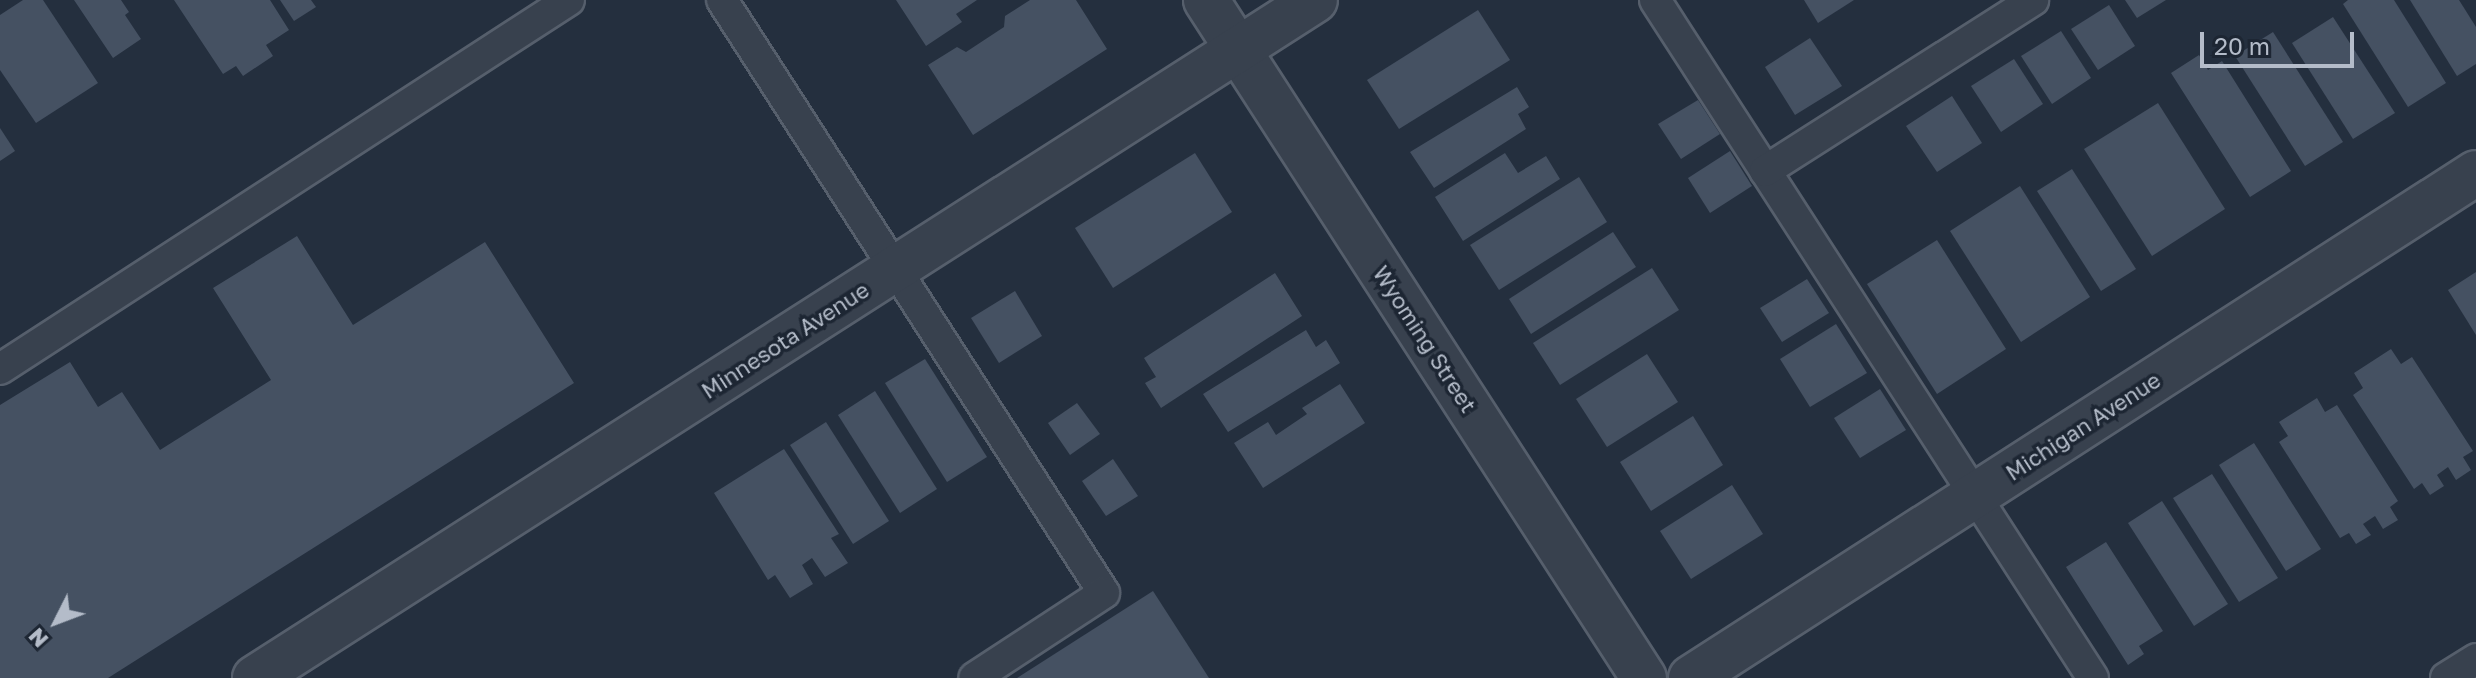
<!DOCTYPE html>
<style>
body{margin:0}
#map{position:relative;width:2476px;height:678px;overflow:hidden;background:#242f3e;font-family:"Golos Text",sans-serif}
div>[style]{position:absolute}
.building>*{inset:0;background:#455162}
.roads{filter:drop-shadow(2px 0 #565f6c) drop-shadow(-2px 0 #565f6c) drop-shadow(0 2px #565f6c) drop-shadow(0 -2px #565f6c)}
.lane>*{height:30px;margin:-15px;padding:0 15px;transform-origin:15px;border-radius:15px;background:#38414e}
.street>*{height:44px;margin:-22px;padding:0 22px;transform-origin:22px;border-radius:22px;background:#38414e}
span{translate:-50% -50%;white-space:nowrap;text-align:center;line-height:1.15;-webkit-text-stroke:7px #1d2633;paint-order:stroke}
.street-label{font-size:22px;color:#b4bcc9}
.north{position:absolute;left:16px;top:582px;width:80px;height:80px;-webkit-text-stroke:6px #1d2633;paint-order:stroke;rotate:228deg;font-size:22px;font-weight:700;line-height:32px;text-align:center;color:#b4bcc9}
.north::after{content:'';display:block;margin:auto;width:28px;height:36px;background:#b4bcc9;clip-path:polygon(50% 0,100% 100%,50% 72%,0 100%)}
.scale{position:absolute;left:2200px;top:32px;width:154px;height:36px;box-sizing:border-box;border:4px solid #b4bcc9;border-top:0;padding-left:10px;font-size:24px;line-height:28px;white-space:nowrap;color:#b4bcc9;-webkit-text-stroke:6px #1d2633;paint-order:stroke}
</style>
<div id="map">
<div class="building">
<i style="clip-path:polygon(23px 0,43px 0,98px 83px,36px 123px,0 70px,0 15px)"></i>
<i style="clip-path:polygon(74px 0,121px 0,129px 12px,125px 15px,141px 39px,113px 58px)"></i>
<i style="clip-path:polygon(174px 0,270px 0,289px 30px,266px 45px,273px 56px,243px 76px,236px 66px,223px 74px)"></i>
<i style="clip-path:polygon(280px 0,311px 0,316px 7px,294px 21px)"></i>
<i style="clip-path:polygon(896px 0,977px 0,956px 14px,962px 22px,926px 46px)"></i>
<i style="clip-path:polygon(1030px 0,1076px 0,1107px 49px,973px 135px,928px 65px,957px 47px,966px 52px,1004px 27px,1005px 16px)"></i>
<i style="clip-path:polygon(1804px 0,1854px 0,1818px 23px)"></i>
<i style="clip-path:polygon(2125px 0,2166px 0,2137px 18px)"></i>
<i style="clip-path:polygon(2348px 0,2394px 0,2446px 83px,2408px 107px,2343px 4px)"></i>
<i style="clip-path:polygon(2410px 0,2459px 0,2476px 27px,2476px 64px,2457px 76px)"></i>
<i style="clip-path:polygon(2109px 5px,2135px 46px,2098px 70px,2071px 29px)"></i>
<i style="clip-path:polygon(1478px 10px,1510px 60px,1399px 129px,1367px 80px)"></i>
<i style="clip-path:polygon(2333px 17px,2395px 113px,2353px 139px,2292px 43px)"></i>
<i style="clip-path:polygon(2061px 31px,2091px 78px,2052px 104px,2021px 56px)"></i>
<i style="clip-path:polygon(2273px 32px,2343px 142px,2305px 166px,2235px 56px)"></i>
<i style="clip-path:polygon(1810px 38px,1842px 86px,1795px 115px,1765px 67px)"></i>
<i style="clip-path:polygon(2199px 55px,2208px 70px,2222px 61px,2291px 171px,2250px 197px,2171px 73px)"></i>
<i style="clip-path:polygon(2014px 59px,2043px 104px,2001px 132px,1971px 86px)"></i>
<i style="clip-path:polygon(1517px 87px,1529px 107px,1518px 114px,1526px 129px,1434px 188px,1410px 152px)"></i>
<i style="clip-path:polygon(1952px 96px,1982px 143px,1937px 172px,1906px 126px)"></i>
<i style="clip-path:polygon(1698px 100px,1720px 134px,1681px 159px,1658px 124px)"></i>
<i style="clip-path:polygon(2158px 103px,2225px 209px,2152px 256px,2084px 149px)"></i>
<i style="clip-path:polygon(0 128px,15px 151px,0 161px)"></i>
<i style="clip-path:polygon(1730px 151px,1752px 186px,1710px 213px,1688px 178px)"></i>
<i style="clip-path:polygon(1195px 153px,1232px 212px,1113px 288px,1075px 228px)"></i>
<i style="clip-path:polygon(1505px 153px,1518px 173px,1546px 156px,1560px 179px,1463px 241px,1435px 197px)"></i>
<i style="clip-path:polygon(2072px 169px,2136px 269px,2101px 291px,2037px 191px)"></i>
<i style="clip-path:polygon(1579px 177px,1607px 222px,1499px 290px,1470px 245px)"></i>
<i style="clip-path:polygon(2020px 186px,2090px 297px,2021px 342px,1950px 231px)"></i>
<i style="clip-path:polygon(1613px 232px,1636px 267px,1531px 334px,1509px 299px)"></i>
<i style="clip-path:polygon(297px 236px,353px 325px,485px 242px,574px 383px,108px 678px,0 678px,0 405px,70px 362px,98px 407px,122px 392px,160px 450px,271px 380px,213px 288px)"></i>
<i style="clip-path:polygon(1937px 240px,2006px 349px,1937px 394px,1867px 284px)"></i>
<i style="clip-path:polygon(1652px 268px,1679px 310px,1560px 385px,1533px 343px)"></i>
<i style="clip-path:polygon(2476px 272px,2476px 335px,2448px 290px)"></i>
<i style="clip-path:polygon(1275px 273px,1302px 316px,1161px 408px,1145px 383px,1156px 377px,1144px 358px)"></i>
<i style="clip-path:polygon(1807px 279px,1829px 313px,1782px 342px,1760px 308px)"></i>
<i style="clip-path:polygon(1015px 291px,1042px 336px,999px 363px,971px 318px)"></i>
<i style="clip-path:polygon(1836px 324px,1867px 373px,1810px 407px,1780px 359px)"></i>
<i style="clip-path:polygon(1306px 330px,1316px 347px,1326px 340px,1340px 363px,1228px 432px,1203px 394px)"></i>
<i style="clip-path:polygon(2391px 349px,2401px 364px,2412px 357px,2473px 451px,2463px 457px,2471px 470px,2456px 480px,2448px 467px,2437px 475px,2444px 486px,2430px 495px,2422px 483px,2414px 489px,2353px 395px,2363px 388px,2354px 373px)"></i>
<i style="clip-path:polygon(1647px 354px,1678px 402px,1607px 447px,1576px 399px)"></i>
<i style="clip-path:polygon(925px 359px,987px 457px,947px 482px,885px 383px)"></i>
<i style="clip-path:polygon(1340px 384px,1365px 423px,1263px 488px,1234px 443px,1268px 422px,1276px 435px,1307px 414px,1302px 408px)"></i>
<i style="clip-path:polygon(1880px 389px,1906px 430px,1860px 458px,1834px 418px)"></i>
<i style="clip-path:polygon(875px 391px,937px 489px,900px 513px,838px 415px)"></i>
<i style="clip-path:polygon(2317px 398px,2325px 412px,2337px 405px,2398px 501px,2390px 507px,2398px 520px,2383px 529px,2375px 516px,2363px 524px,2371px 535px,2356px 544px,2349px 533px,2340px 538px,2279px 442px,2288px 436px,2279px 422px)"></i>
<i style="clip-path:polygon(1077px 403px,1100px 434px,1070px 455px,1048px 423px)"></i>
<i style="clip-path:polygon(1693px 416px,1723px 465px,1651px 511px,1620px 462px)"></i>
<i style="clip-path:polygon(826px 422px,889px 521px,853px 544px,790px 445px)"></i>
<i style="clip-path:polygon(2254px 443px,2321px 549px,2286px 571px,2219px 465px)"></i>
<i style="clip-path:polygon(784px 449px,839px 534px,831px 538px,848px 563px,825px 577px,812px 558px,802px 565px,813px 584px,790px 598px,775px 575px,768px 580px,714px 493px)"></i>
<i style="clip-path:polygon(1113px 459px,1138px 496px,1106px 516px,1082px 481px)"></i>
<i style="clip-path:polygon(2212px 474px,2278px 578px,2239px 602px,2173px 498px)"></i>
<i style="clip-path:polygon(1732px 485px,1763px 534px,1691px 579px,1660px 531px)"></i>
<i style="clip-path:polygon(2162px 501px,2228px 604px,2194px 626px,2128px 523px)"></i>
<i style="clip-path:polygon(2106px 542px,2163px 631px,2139px 646px,2144px 654px,2128px 665px,2066px 567px)"></i>
<i style="clip-path:polygon(1153px 591px,1209px 678px,1017px 678px)"></i>
</div>
<div class="roads">
<div class="lane">
<i style="left:722px;top:0;width:705px;rotate:57.21deg"></i>
<i style="left:1104px;top:593px;width:155px;rotate:146.8deg"></i>
<i style="left:1655px;top:0;width:807px;rotate:57.14deg"></i>
<i style="left:1765px;top:171px;width:318px;rotate:-32.5deg"></i>
<i style="left:0;top:369px;width:678px;rotate:-32.96deg"></i>
<i style="left:2446px;top:678px;width:36px;rotate:-32deg"></i>
</div>
<div class="street">
<i style="left:1206px;top:0;width:807px;rotate:57.14deg"></i>
<i style="left:255px;top:678px;width:1258px;rotate:-32.6deg"></i>
<i style="left:1691px;top:678px;width:933px;rotate:-32.75deg"></i>
</div>
</div>
<div class="street-label">
<span style="left:1425px;top:339px;rotate:57deg">Wyoming Street</span>
<span style="left:785px;top:340px;rotate:-33deg">Minnesota Avenue</span>
<span style="left:2083px;top:426px;rotate:-33deg">Michigan Avenue</span>
</div>
<div class="north">N</div>
<div class="scale">20 m</div>
</div>
